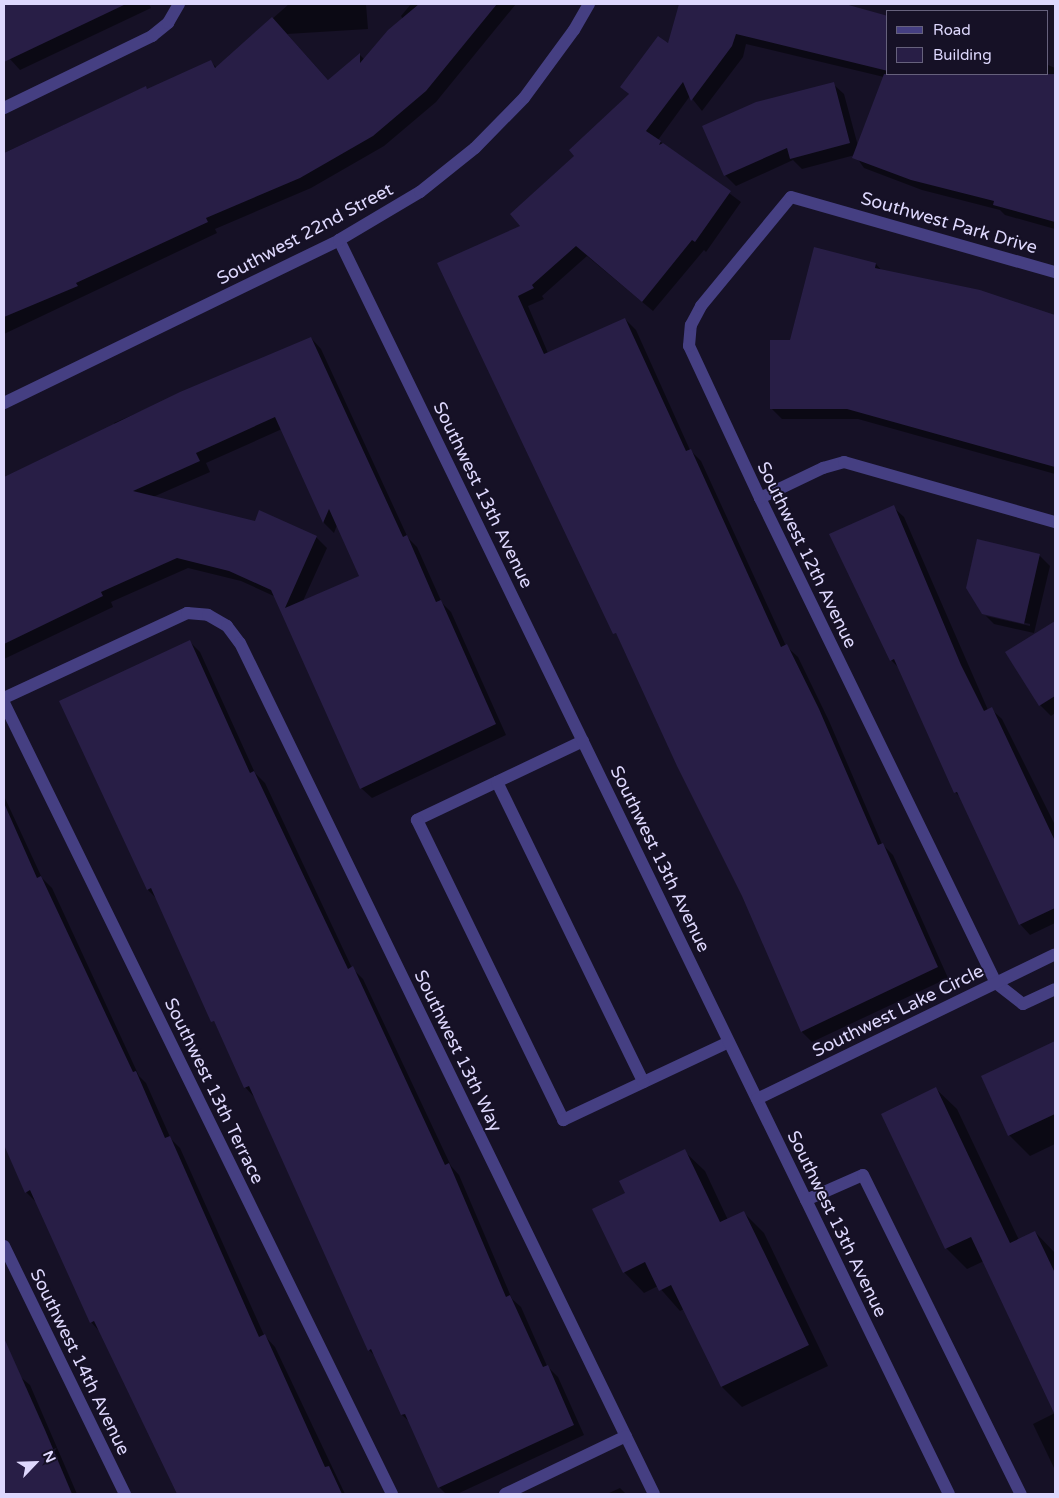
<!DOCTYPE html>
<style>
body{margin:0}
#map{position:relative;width:1059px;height:1498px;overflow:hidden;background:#161126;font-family:"Varela Round",sans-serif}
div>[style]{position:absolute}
.shadow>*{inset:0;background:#0007}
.building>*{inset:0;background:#281e46}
.service>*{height:12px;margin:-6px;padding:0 6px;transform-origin:6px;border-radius:6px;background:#453f82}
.minor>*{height:12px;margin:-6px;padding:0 6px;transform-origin:6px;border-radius:6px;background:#453f82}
span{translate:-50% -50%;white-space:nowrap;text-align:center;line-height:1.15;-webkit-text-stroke:4px #161126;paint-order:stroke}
.street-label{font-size:18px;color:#ded8fd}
.frame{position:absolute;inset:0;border:5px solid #ded8fd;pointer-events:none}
.legend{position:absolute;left:886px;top:10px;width:162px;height:65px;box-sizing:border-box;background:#161126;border:1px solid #66617c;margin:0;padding:6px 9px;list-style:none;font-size:15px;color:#ded8fd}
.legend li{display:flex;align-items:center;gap:10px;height:25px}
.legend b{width:25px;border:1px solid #66617c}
.north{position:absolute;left:10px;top:1438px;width:50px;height:50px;-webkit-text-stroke:4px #161126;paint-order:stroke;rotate:66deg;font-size:14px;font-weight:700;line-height:20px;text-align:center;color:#ded8fd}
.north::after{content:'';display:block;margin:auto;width:18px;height:22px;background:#ded8fd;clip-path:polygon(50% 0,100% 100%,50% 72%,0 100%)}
</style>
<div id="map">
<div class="shadow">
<i style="clip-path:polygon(4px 4px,149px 4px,151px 8px,20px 70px,10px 59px,4px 46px)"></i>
<i style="clip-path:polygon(289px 4px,366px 4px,368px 29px,287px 34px,329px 81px,360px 55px,365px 60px,403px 19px,401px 16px,411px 4px,516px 4px,436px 102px,384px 146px,311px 188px,215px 229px,217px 233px,4px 334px,4px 262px,19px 256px,4px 226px,4px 153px,145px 87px,148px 90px,211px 62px,217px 68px)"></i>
<i style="clip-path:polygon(680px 4px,838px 4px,888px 19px,888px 74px,1048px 74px,1048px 65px,1055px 68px,1055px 229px,1005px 215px,1000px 210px,922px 190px,864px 168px,855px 155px,802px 169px,793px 160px,736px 186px,725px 175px,833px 84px,844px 94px,858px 146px,884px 77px,746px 44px,743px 57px,702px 111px,690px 96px,658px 140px,741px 202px,706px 252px,704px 250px,653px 311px,587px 256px,542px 296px,544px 299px,528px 306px,548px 353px,625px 319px,636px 330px,690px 450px,701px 461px,786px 646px,798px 657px,829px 721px,882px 844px,893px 855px,948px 978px,812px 1042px,802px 1032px,743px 896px,439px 263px,522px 226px,576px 156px,630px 95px,621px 87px,668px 45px)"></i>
<i style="clip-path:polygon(876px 264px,882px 271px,980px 292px,1055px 316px,1055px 474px,858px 419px,782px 419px,771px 408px,791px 342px)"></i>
<i style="clip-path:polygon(evenodd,311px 338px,321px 349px,408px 538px,417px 547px,442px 603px,451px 612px,506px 735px,372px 798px,361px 788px,276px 597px,241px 581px,188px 568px,111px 602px,113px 607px,4px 659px,4px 479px,115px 426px,114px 423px,311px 338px,282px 429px,324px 523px,334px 533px,337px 525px,360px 576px,303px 601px,327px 548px,316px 537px,153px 497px,210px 472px,206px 463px,282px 429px)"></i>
<i style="clip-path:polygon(893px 507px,904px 517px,988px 710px,991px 709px,1002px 719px,1055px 825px,1055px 923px,1030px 935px,1020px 924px,963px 800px,955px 792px,900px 669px,891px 660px)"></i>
<i style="clip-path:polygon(1039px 555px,1050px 566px,1034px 633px,994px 624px,986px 616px,1030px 626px,1030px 624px,983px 613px)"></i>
<i style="clip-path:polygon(1055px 622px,1055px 713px,1051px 716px,1040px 705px,1007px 652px)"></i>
<i style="clip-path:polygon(189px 641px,200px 652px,255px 773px,265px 783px,352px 968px,363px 979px,451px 1166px,459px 1175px,512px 1299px,521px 1307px,547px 1366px,558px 1377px,584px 1435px,457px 1494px,446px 1494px,439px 1487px,411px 1423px,402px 1415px,377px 1358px,369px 1350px,255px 1098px,245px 1087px,157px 899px,148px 890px)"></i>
<i style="clip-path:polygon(4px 796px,42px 878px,52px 888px,139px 1076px,146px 1083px,171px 1139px,180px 1148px,264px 1335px,275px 1347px,345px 1494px,179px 1494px,100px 1332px,91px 1322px,37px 1203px,26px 1192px,4px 1143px)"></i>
<i style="clip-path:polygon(1055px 1043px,1055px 1144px,1030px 1156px,1009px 1135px,982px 1077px)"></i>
<i style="clip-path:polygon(936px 1089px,957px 1109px,1019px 1240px,1035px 1232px,1055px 1253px,1055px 1412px,984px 1261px,967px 1269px,946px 1248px)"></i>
<i style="clip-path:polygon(684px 1151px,705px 1171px,728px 1220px,744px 1213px,764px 1233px,828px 1366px,742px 1407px,722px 1387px,684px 1309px,680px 1311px,658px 1286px,644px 1293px,624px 1272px,627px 1194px)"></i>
<i style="clip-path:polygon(4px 1343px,18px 1375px,30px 1385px,77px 1494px,4px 1494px)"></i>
<i style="clip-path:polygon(1055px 1413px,1055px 1470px,1033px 1424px)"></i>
<i style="clip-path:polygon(620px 1488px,626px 1494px,607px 1494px)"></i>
</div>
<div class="building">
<i style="clip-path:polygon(4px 4px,126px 4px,4px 62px)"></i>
<i style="clip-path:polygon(419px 4px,497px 4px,426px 91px,373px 136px,300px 178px,206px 218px,208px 222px,76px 283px,78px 286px,4px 317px,4px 153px,146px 86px,147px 89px,211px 60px,215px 68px,272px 17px,328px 80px,360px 53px,360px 63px,388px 30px)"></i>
<i style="clip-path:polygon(679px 4px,845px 4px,888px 16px,888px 71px,736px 34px,732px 46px,691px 101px,683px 82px,646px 131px,661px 141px,659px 145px,663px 143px,731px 191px,695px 242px,692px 240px,642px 302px,576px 246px,532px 285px,534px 288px,518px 296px,544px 354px,625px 318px,686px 451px,691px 449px,781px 647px,787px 644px,819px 709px,878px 845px,883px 843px,938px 967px,801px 1032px,742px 896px,677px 766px,616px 633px,613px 634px,437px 263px,520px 226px,510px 214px,574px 156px,569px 150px,629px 94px,620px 87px,658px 36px,668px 43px)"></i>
<i style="clip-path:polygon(884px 74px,1055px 74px,1055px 222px,993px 205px,994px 201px,911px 180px,852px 158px)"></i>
<i style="clip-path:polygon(834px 82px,850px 143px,790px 159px,787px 148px,724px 176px,702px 126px,756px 102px)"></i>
<i style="clip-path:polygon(814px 247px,876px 263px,875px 268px,980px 290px,1055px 315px,1055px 467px,847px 409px,770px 409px,770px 340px,790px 340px)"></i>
<i style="clip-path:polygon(evenodd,311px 337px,403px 537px,407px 535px,436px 602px,441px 600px,496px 724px,360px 789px,271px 590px,229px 571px,177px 558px,101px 592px,103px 596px,4px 644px,4px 477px,180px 392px,311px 337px,275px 417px,323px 523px,329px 509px,359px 576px,285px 608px,317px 536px,259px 510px,255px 521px,133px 491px,200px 461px,196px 453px,275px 417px)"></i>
<i style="clip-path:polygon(894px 505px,961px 665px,984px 711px,992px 707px,1055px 841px,1055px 908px,1019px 925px,957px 792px,954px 793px,894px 659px,890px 661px,829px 534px)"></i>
<i style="clip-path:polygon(977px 539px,1040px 554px,1024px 624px,982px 614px,966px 588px)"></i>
<i style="clip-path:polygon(1055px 621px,1055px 696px,1039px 706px,1005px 652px)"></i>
<i style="clip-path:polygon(190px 640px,250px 773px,254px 771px,348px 969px,353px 966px,445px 1165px,449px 1163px,506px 1297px,510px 1295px,543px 1367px,548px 1365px,574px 1425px,438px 1488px,405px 1414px,401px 1415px,371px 1349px,368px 1351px,249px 1086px,244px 1088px,214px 1021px,211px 1022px,151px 888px,147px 890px,59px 701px)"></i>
<i style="clip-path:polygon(4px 803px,37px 878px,41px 876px,133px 1072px,136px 1071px,165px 1138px,170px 1136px,259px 1337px,265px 1334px,325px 1467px,329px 1466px,342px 1494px,177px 1494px,94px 1321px,90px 1323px,30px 1190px,25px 1193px,4px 1145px)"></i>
<i style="clip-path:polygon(1055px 1041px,1055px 1114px,1008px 1136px,981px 1076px)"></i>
<i style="clip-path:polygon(936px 1087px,1010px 1243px,1035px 1231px,1055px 1273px,1055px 1415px,971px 1237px,945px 1249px,881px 1114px)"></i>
<i style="clip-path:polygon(685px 1149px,720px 1222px,744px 1211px,809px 1345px,721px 1387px,671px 1285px,659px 1291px,645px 1262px,623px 1273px,592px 1209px,625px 1193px,619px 1181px)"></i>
<i style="clip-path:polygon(4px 1338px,45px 1430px,72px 1494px,4px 1494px)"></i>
</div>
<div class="service">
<i style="left:583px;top:741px;width:184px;rotate:154.6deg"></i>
<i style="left:417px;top:820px;width:334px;rotate:64deg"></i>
<i style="left:563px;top:1120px;width:183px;rotate:-25.2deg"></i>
<i style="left:497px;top:782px;width:334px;rotate:64deg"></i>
<i style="left:996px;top:983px;width:34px;rotate:38deg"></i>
<i style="left:1023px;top:1004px;width:35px;rotate:-25deg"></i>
<i style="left:806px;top:1200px;width:62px;rotate:-23.7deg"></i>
<i style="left:863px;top:1175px;width:356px;rotate:63.7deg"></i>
</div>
<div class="minor">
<i style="left:4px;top:108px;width:165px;rotate:-25.9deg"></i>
<i style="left:152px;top:36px;width:21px;rotate:-39deg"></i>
<i style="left:168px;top:23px;width:22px;rotate:-60deg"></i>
<i style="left:339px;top:240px;width:1394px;rotate:64.06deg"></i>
<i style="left:4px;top:403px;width:373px;rotate:-25.9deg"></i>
<i style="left:339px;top:240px;width:94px;rotate:-30.7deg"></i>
<i style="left:420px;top:192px;width:70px;rotate:-38.7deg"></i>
<i style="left:475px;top:148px;width:70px;rotate:-45.6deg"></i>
<i style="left:524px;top:98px;width:84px;rotate:-53.7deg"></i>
<i style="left:574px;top:30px;width:30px;rotate:-60deg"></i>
<i style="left:760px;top:498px;width:70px;rotate:-25.5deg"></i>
<i style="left:823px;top:468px;width:22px;rotate:-16deg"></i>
<i style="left:844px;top:462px;width:219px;rotate:15.9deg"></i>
<i style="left:4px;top:698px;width:202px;rotate:-24.9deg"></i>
<i style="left:187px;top:613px;width:21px;rotate:5deg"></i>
<i style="left:208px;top:615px;width:22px;rotate:30deg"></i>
<i style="left:227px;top:626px;width:21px;rotate:53deg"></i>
<i style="left:240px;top:643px;width:946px;rotate:64.06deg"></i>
<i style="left:4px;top:703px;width:881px;rotate:63.87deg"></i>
<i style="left:996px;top:983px;width:539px;rotate:-115.95deg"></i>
<i style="left:760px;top:498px;width:168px;rotate:-115deg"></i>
<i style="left:689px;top:346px;width:21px;rotate:-85deg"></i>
<i style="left:691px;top:325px;width:21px;rotate:-62deg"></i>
<i style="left:701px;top:306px;width:141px;rotate:-50.5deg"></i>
<i style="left:791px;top:197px;width:274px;rotate:15.9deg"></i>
<i style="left:757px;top:1099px;width:331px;rotate:-25.9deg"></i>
<i style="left:4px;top:1246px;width:276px;rotate:64deg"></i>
<i style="left:505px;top:1494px;width:134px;rotate:-25.6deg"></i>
</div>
<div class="street-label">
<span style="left:949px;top:223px;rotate:16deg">Southwest Park Drive</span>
<span style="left:305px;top:234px;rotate:-28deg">Southwest 22nd Street</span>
<span style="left:483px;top:495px;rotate:64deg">Southwest 13th Avenue</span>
<span style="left:807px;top:555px;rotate:64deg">Southwest 12th Avenue</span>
<span style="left:660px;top:859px;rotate:64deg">Southwest 13th Avenue</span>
<span style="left:898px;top:1011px;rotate:-26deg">Southwest Lake Circle</span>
<span style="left:458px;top:1051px;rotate:64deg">Southwest 13th Way</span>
<span style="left:214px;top:1091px;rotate:64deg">Southwest 13th Terrace</span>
<span style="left:837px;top:1224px;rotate:64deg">Southwest 13th Avenue</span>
<span style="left:80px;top:1362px;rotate:64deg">Southwest 14th Avenue</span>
</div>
<div class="frame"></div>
<ul class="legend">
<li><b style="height:6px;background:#453f82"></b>Road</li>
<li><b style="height:14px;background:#281e46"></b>Building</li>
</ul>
<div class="north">N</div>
</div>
